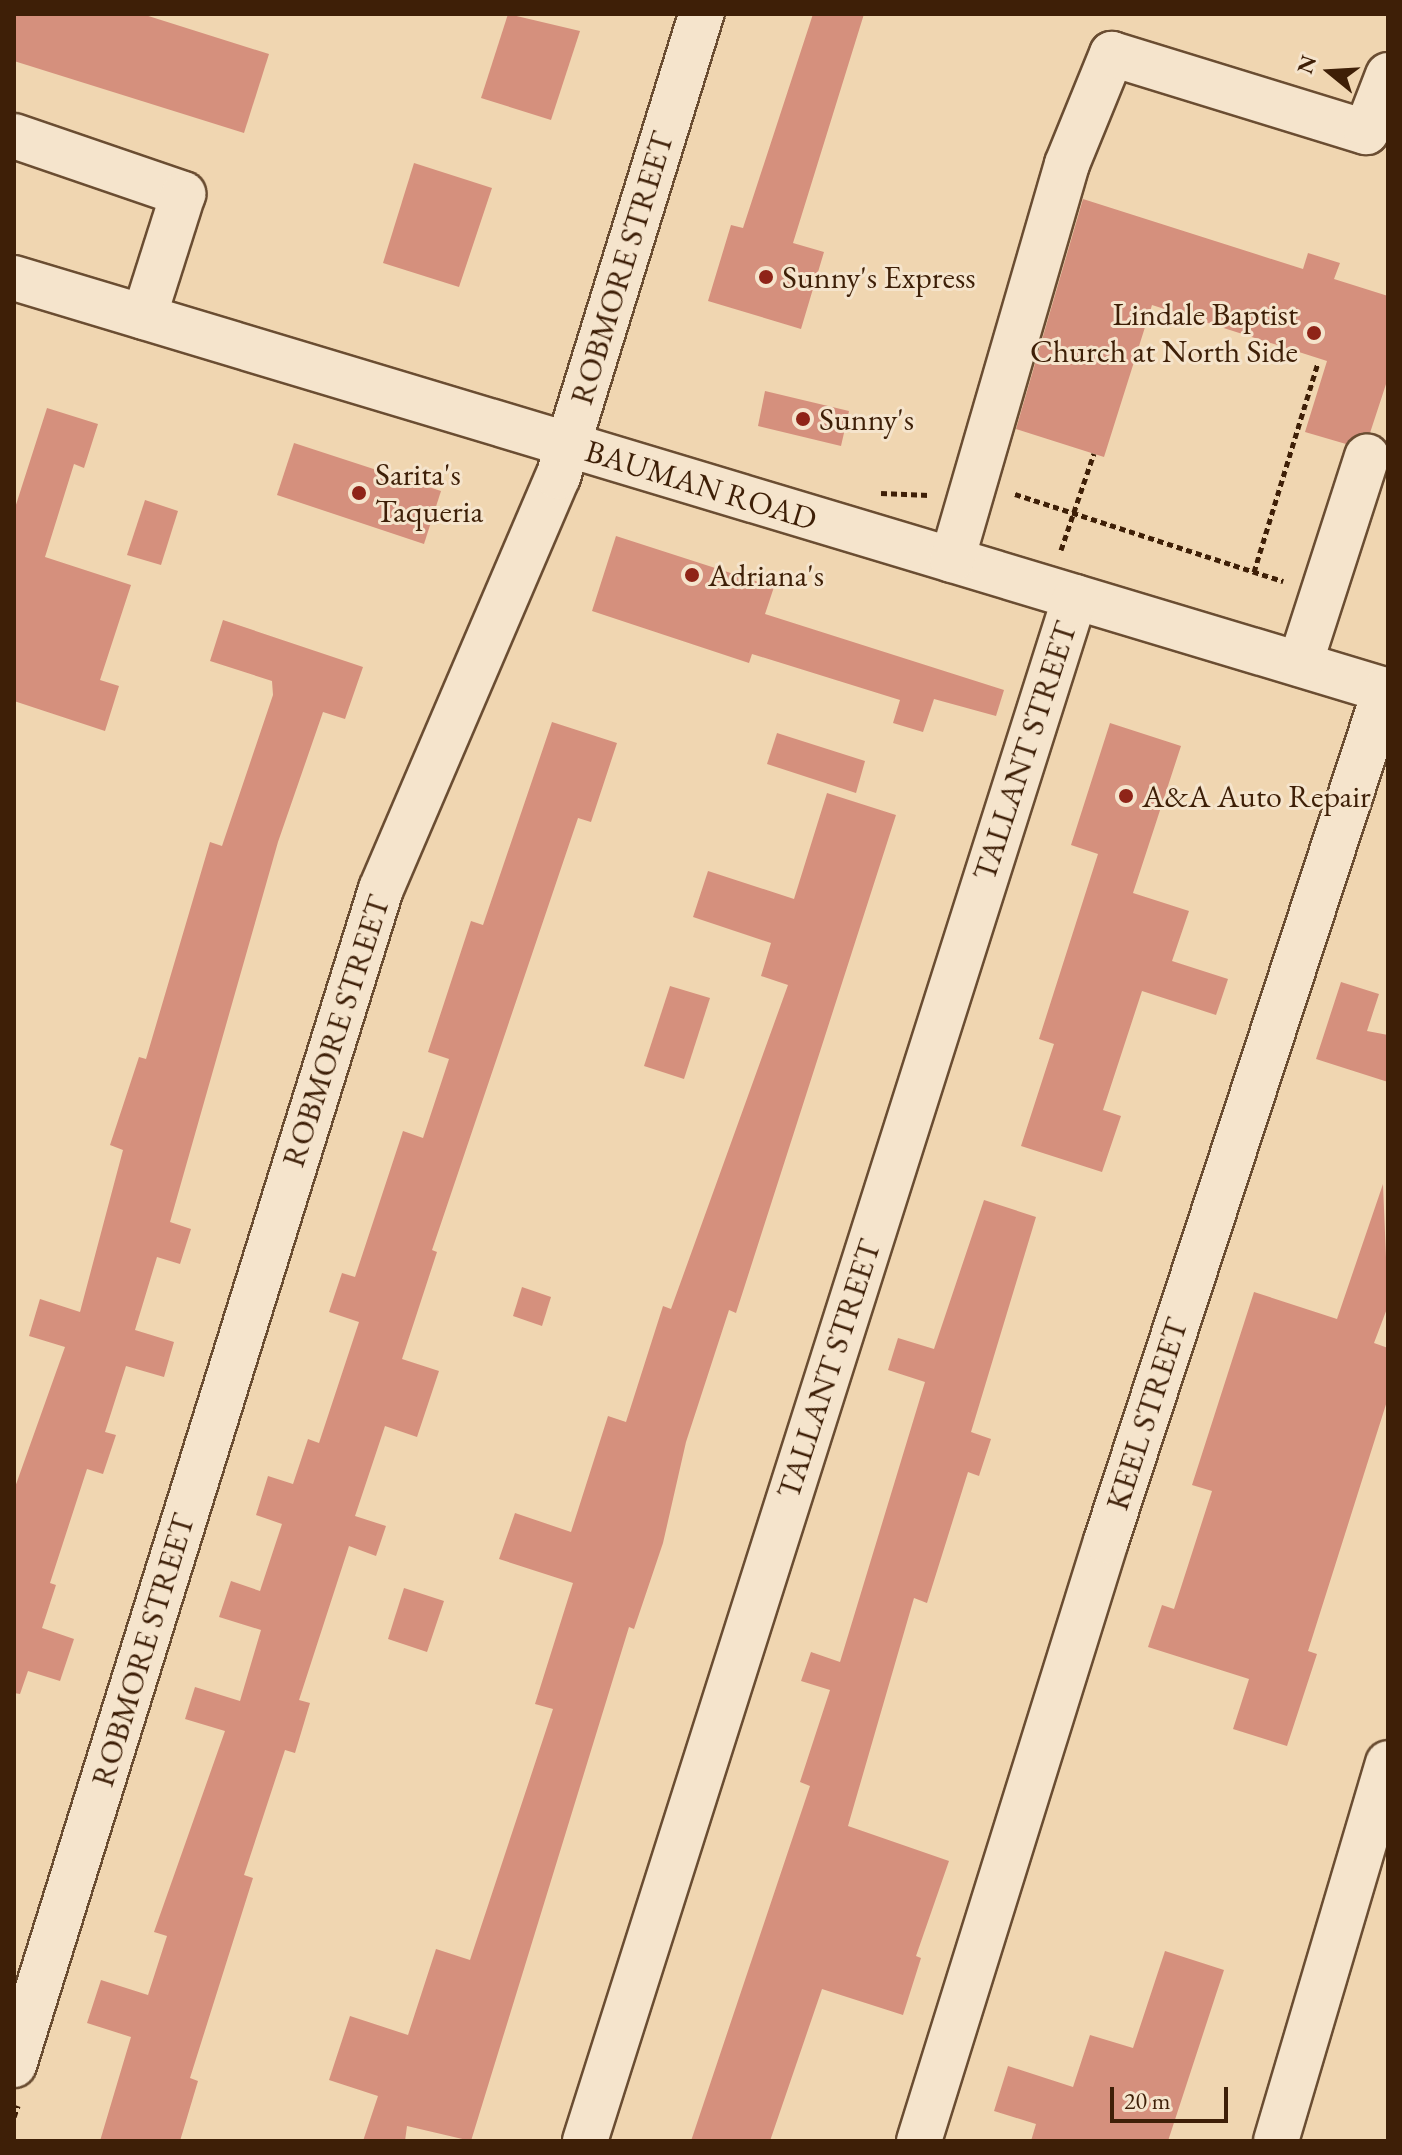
<!DOCTYPE html>
<style>
body{margin:0}
#map{position:relative;width:1402px;height:2155px;overflow:hidden;background:#f0d6b1;font-family:"EB Garamond",serif}
div>[style]{position:absolute}
.building>*{inset:0;background:#d5907d}
.path>*{height:5px;margin-top:-2.5px;transform-origin:0;background:repeating-linear-gradient(90deg,#3e1f07 0 6px,transparent 0 10px)}
.roads{filter:drop-shadow(2px 0 #6a4d32) drop-shadow(-2px 0 #6a4d32) drop-shadow(0 2px #6a4d32) drop-shadow(0 -2px #6a4d32)}
.minor>*{height:44px;margin:-22px;padding:0 22px;transform-origin:22px;border-radius:22px;background:#f5e4cc}
.dots>*{width:22px;height:22px;translate:-50% -50%;box-sizing:border-box;border:4px solid #f5e4cc;border-radius:50%}
span{translate:-50% -50%;white-space:nowrap;text-align:center;line-height:1.15;-webkit-text-stroke:6px #f5e4cc;paint-order:stroke}
.street-label{font-size:32px;color:#3e1f07}
.poi-label{font-size:32px;color:#3e1f07}
.left{translate:0 -50%;text-align:left}
.right{translate:-100% -50%;text-align:right}
.frame{position:absolute;inset:0;border:16px solid #3e1f07;pointer-events:none}
.north{position:absolute;left:1290px;top:32px;width:80px;height:80px;-webkit-text-stroke:6px #f5e4cc;paint-order:stroke;rotate:288deg;font-size:22px;font-weight:700;line-height:32px;text-align:center;color:#3e1f07}
.north::after{content:'';display:block;margin:auto;width:28px;height:36px;background:#3e1f07;clip-path:polygon(50% 0,100% 100%,50% 72%,0 100%)}
.scale{position:absolute;left:1110px;top:2087px;width:118px;height:36px;box-sizing:border-box;border:4px solid #3e1f07;border-top:0;padding-left:10px;font-size:24px;line-height:28px;white-space:nowrap;color:#3e1f07;-webkit-text-stroke:6px #f5e4cc;paint-order:stroke}
</style>
<div id="map">
<div class="building">
<i style="clip-path:polygon(14px 14px,142px 14px,269px 54px,244px 133px,14px 61px)"></i>
<i style="clip-path:polygon(508px 14px,580px 31px,551px 120px,481px 98px)"></i>
<i style="clip-path:polygon(813px 14px,864px 14px,793px 243px,824px 252px,801px 329px,708px 301px,731px 225px,743px 228px)"></i>
<i style="clip-path:polygon(414px 163px,492px 188px,459px 287px,383px 263px)"></i>
<i style="clip-path:polygon(1083px 199px,1303px 269px,1308px 253px,1340px 263px,1334px 279px,1388px 296px,1388px 378px,1370px 433px,1346px 444px,1305px 432px,1327px 361px,1152px 305px,1104px 457px,1016px 429px)"></i>
<i style="clip-path:polygon(765px 391px,849px 411px,841px 446px,758px 426px)"></i>
<i style="clip-path:polygon(47px 408px,98px 424px,84px 468px,74px 464px,45px 557px,131px 585px,100px 680px,119px 686px,105px 731px,14px 701px,14px 511px)"></i>
<i style="clip-path:polygon(294px 443px,441px 491px,424px 544px,277px 495px)"></i>
<i style="clip-path:polygon(145px 500px,178px 511px,161px 565px,127px 555px)"></i>
<i style="clip-path:polygon(616px 536px,774px 587px,765px 614px,1004px 690px,996px 716px,934px 699px,923px 732px,893px 723px,900px 700px,752px 654px,749px 663px,592px 611px)"></i>
<i style="clip-path:polygon(223px 620px,363px 667px,345px 719px,323px 712px,278px 842px,170px 1222px,191px 1229px,180px 1264px,157px 1257px,135px 1330px,174px 1342px,164px 1377px,126px 1366px,105px 1432px,116px 1435px,103px 1474px,87px 1469px,50px 1583px,56px 1585px,42px 1628px,74px 1639px,60px 1681px,28px 1671px,20px 1694px,14px 1693px,14px 1490px,65px 1347px,29px 1336px,40px 1299px,80px 1312px,123px 1150px,110px 1145px,139px 1057px,146px 1059px,210px 842px,222px 846px,273px 695px,272px 681px,210px 661px)"></i>
<i style="clip-path:polygon(552px 722px,617px 743px,591px 822px,578px 818px,432px 1250px,437px 1252px,402px 1359px,439px 1371px,417px 1437px,385px 1426px,355px 1516px,386px 1526px,376px 1556px,349px 1546px,299px 1700px,310px 1703px,295px 1753px,285px 1750px,244px 1875px,253px 1878px,190px 2078px,198px 2081px,180px 2141px,100px 2141px,131px 2037px,87px 2023px,101px 1980px,148px 1995px,167px 1936px,154px 1932px,225px 1731px,185px 1719px,195px 1687px,240px 1701px,261px 1630px,219px 1617px,231px 1581px,260px 1591px,282px 1524px,256px 1515px,268px 1476px,293px 1484px,308px 1439px,319px 1443px,359px 1322px,329px 1312px,342px 1273px,355px 1277px,403px 1131px,423px 1138px,449px 1059px,428px 1052px,471px 921px,483px 925px)"></i>
<i style="clip-path:polygon(1110px 723px,1181px 746px,1133px 893px,1189px 911px,1172px 961px,1228px 979px,1216px 1015px,1142px 991px,1103px 1110px,1121px 1116px,1102px 1172px,1021px 1146px,1054px 1044px,1039px 1039px,1098px 854px,1071px 845px)"></i>
<i style="clip-path:polygon(777px 733px,865px 761px,856px 793px,767px 764px)"></i>
<i style="clip-path:polygon(827px 793px,896px 815px,736px 1313px,729px 1310px,686px 1442px,663px 1543px,634px 1629px,629px 1627px,471px 2141px,407px 2126px,405px 2141px,363px 2141px,378px 2096px,329px 2080px,350px 2016px,408px 2035px,436px 1949px,470px 1960px,553px 1709px,535px 1704px,573px 1583px,499px 1559px,515px 1513px,571px 1532px,608px 1416px,626px 1422px,663px 1306px,671px 1309px,788px 985px,761px 976px,771px 943px,693px 917px,708px 871px,794px 899px)"></i>
<i style="clip-path:polygon(1341px 982px,1379px 994px,1367px 1031px,1388px 1035px,1388px 1082px,1316px 1059px)"></i>
<i style="clip-path:polygon(670px 986px,710px 998px,684px 1079px,644px 1066px)"></i>
<i style="clip-path:polygon(1383px 1184px,1388px 1306px,1374px 1343px,1388px 1348px,1388px 1398px,1308px 1651px,1317px 1654px,1287px 1746px,1233px 1729px,1249px 1679px,1148px 1647px,1162px 1605px,1174px 1609px,1212px 1491px,1192px 1485px,1254px 1292px,1337px 1319px)"></i>
<i style="clip-path:polygon(984px 1200px,1036px 1217px,971px 1432px,991px 1439px,979px 1476px,968px 1472px,927px 1603px,914px 1598px,848px 1826px,949px 1861px,916px 1956px,921px 1958px,903px 2015px,822px 1989px,770px 2141px,691px 2141px,810px 1786px,800px 1782px,830px 1690px,801px 1681px,811px 1652px,840px 1662px,925px 1382px,888px 1370px,898px 1338px,934px 1349px)"></i>
<i style="clip-path:polygon(522px 1287px,551px 1297px,542px 1326px,513px 1316px)"></i>
<i style="clip-path:polygon(404px 1588px,444px 1601px,427px 1652px,388px 1639px)"></i>
<i style="clip-path:polygon(1165px 1951px,1224px 1970px,1168px 2141px,1031px 2141px,1036px 2124px,994px 2111px,1008px 2066px,1073px 2087px,1090px 2035px,1133px 2048px)"></i>
</div>
<div class="path">
<i style="left:881px;top:493px;width:48px;rotate:2.4deg"></i>
<i style="left:1015px;top:494px;width:282px;rotate:18deg"></i>
<i style="left:1061px;top:550px;width:102px;rotate:-71.2deg"></i>
<i style="left:1254px;top:572px;width:219px;rotate:-73deg"></i>
<i style="left:14px;top:2117px;width:12px;rotate:-70deg"></i>
</div>
<div class="roads">
<div class="minor">
<i style="left:14px;top:136px;width:179px;rotate:18.9deg"></i>
<i style="left:183px;top:194px;width:129px;rotate:107.6deg"></i>
<i style="left:14px;top:278px;width:1435px;rotate:16.73deg"></i>
<i style="left:952px;top:560px;width:412px;rotate:-73.8deg"></i>
<i style="left:1067px;top:164px;width:119px;rotate:-67.8deg"></i>
<i style="left:1112px;top:54px;width:266px;rotate:17.1deg"></i>
<i style="left:1366px;top:132px;width:61px;rotate:-68.9deg"></i>
<i style="left:1300px;top:664px;width:218px;rotate:-72.1deg"></i>
<i style="left:14px;top:2065px;width:1232px;rotate:-72.67deg"></i>
<i style="left:381px;top:889px;width:448px;rotate:-66.8deg"></i>
<i style="left:558px;top:477px;width:485px;rotate:-72.8deg"></i>
<i style="left:585px;top:2141px;width:1620px;rotate:-72.39deg"></i>
<i style="left:919px;top:2141px;width:628px;rotate:-72.69deg"></i>
<i style="left:1106px;top:1541px;width:896px;rotate:-71.85deg"></i>
<i style="left:1276px;top:2141px;width:394px;rotate:-73.5deg"></i>
</div>
</div>
<div class="dots">
<i style="left:766px;top:277px;background:#8f2418"></i>
<i style="left:1314px;top:333px;background:#8f2418"></i>
<i style="left:803px;top:419px;background:#8f2418"></i>
<i style="left:359px;top:493px;background:#8f2418"></i>
<i style="left:692px;top:575px;background:#8f2418"></i>
<i style="left:1126px;top:796px;background:#8f2418"></i>
</div>
<div class="street-label">
<span style="left:622px;top:268px;rotate:-73deg">ROBMORE STREET</span>
<span style="left:701px;top:485px;rotate:17deg">BAUMAN ROAD</span>
<span style="left:1025px;top:751px;rotate:-72deg">TALLANT STREET</span>
<span style="left:336px;top:1031px;rotate:-72deg">ROBMORE STREET</span>
<span style="left:829px;top:1369px;rotate:-72deg">TALLANT STREET</span>
<span style="left:1147px;top:1414px;rotate:-72deg">KEEL STREET</span>
<span style="left:143px;top:1650px;rotate:-73deg">ROBMORE STREET</span>
</div>
<div class="poi-label">
<span class="left" style="left:782px;top:277px">Sunny's Express</span>
<span class="right" style="left:1298px;top:333px">Lindale Baptist<br>Church at North Side</span>
<span class="left" style="left:819px;top:419px">Sunny's</span>
<span class="left" style="left:375px;top:493px">Sarita's<br>Taqueria</span>
<span class="left" style="left:708px;top:575px">Adriana's</span>
<span class="left" style="left:1142px;top:796px">A&amp;A Auto Repair</span>
</div>
<div class="frame"></div>
<div class="north">N</div>
<div class="scale">20 m</div>
</div>
